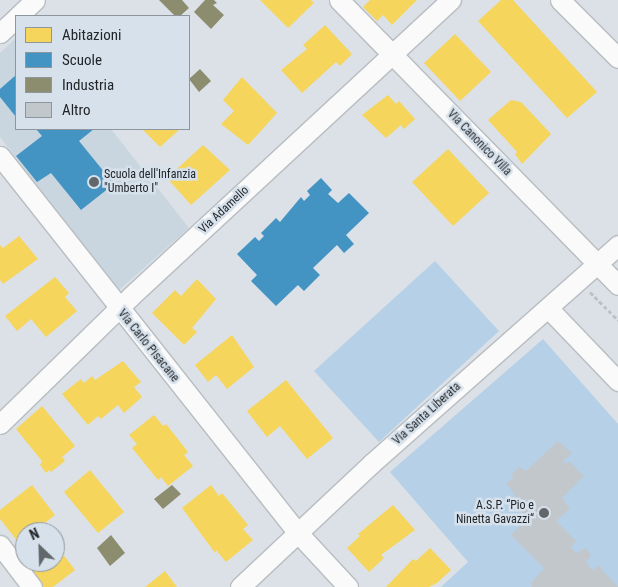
<!DOCTYPE html>
<meta charset="utf-8">
<style>
body{margin:0}
#map{position:relative;width:618px;height:587px;overflow:hidden;background:#dbe1e6;font-family:"Roboto Condensed",sans-serif}
div>[style]{position:absolute}
.built>*{inset:0;background:#cad6df}
.green>*{inset:0;background:#b6d0e7}
.homes>*{inset:0;background:#f6d55c}
.schools>*{inset:0;background:#4393c3}
.industry>*{inset:0;background:#8c8c6e}
.building>*{inset:0;background:#c2c7cc}
.path>*{height:3px;margin-top:-1.5px;transform-origin:0;background:repeating-linear-gradient(90deg,#bec0c2 0 4px,transparent 0 6.5px)}
.roads{filter:drop-shadow(1px 0 #b8bdc1) drop-shadow(-1px 0 #b8bdc1) drop-shadow(0 1px #b8bdc1) drop-shadow(0 -1px #b8bdc1)}
.minor>*{height:19px;margin:-9.5px;padding:0 9.5px;transform-origin:9.5px;border-radius:9.5px;background:#fafafb}
.dots>*{width:14px;height:14px;translate:-50% -50%;box-sizing:border-box;border:2px solid #d6e1eb;border-radius:50%}
span{translate:-50% -50%;white-space:nowrap;text-align:center;line-height:1.15;-webkit-text-stroke:5px #d6e1eb;paint-order:stroke}
.street-label{font-size:12px;color:#212529}
.poi-label{font-size:12px;color:#212529}
.left{translate:0 -50%;text-align:left}
.right{translate:-100% -50%;text-align:right}
.legend{position:absolute;left:15px;top:15px;width:175px;height:115px;box-sizing:border-box;background:#d6e1eb;border:1px solid #8e969d;margin:0;padding:6px 9px;list-style:none;font-size:15px;color:#212529}
.legend li{display:flex;align-items:center;gap:10px;height:25px}
.legend b{width:25px;border:1px solid #8e969d}
.north{position:absolute;left:15px;top:522px;width:50px;height:50px;box-sizing:border-box;background:#d6e1eb;border:1px solid #8e969d;border-radius:50%;rotate:336deg;font-size:14px;font-weight:700;line-height:20px;text-align:center;color:#212529}
.north::after{content:'';display:block;margin:auto;width:18px;height:22px;background:#62676b;clip-path:polygon(50% 0,100% 100%,50% 72%,0 100%)}
</style>
<div id="map">
<div class="built">
<i style="clip-path:polygon(16px 38px,16px 129px,111px 129px,189px 228px,118px 291px,0 137px,0 53px)"></i>
</div>
<div class="green">
<i style="clip-path:polygon(435px 261px,499px 331px,379px 442px,314px 371px)"></i>
<i style="clip-path:polygon(543px 339px,618px 424px,618px 587px,441px 587px,468px 562px,390px 472px)"></i>
</div>
<div class="homes">
<i style="clip-path:polygon(260px 0,311px 0,314px 3px,288px 28px)"></i>
<i style="clip-path:polygon(370px 0,417px 0,392px 25px,383px 15px,377px 21px,363px 7px)"></i>
<i style="clip-path:polygon(501px 0,513px 0,597px 92px,567px 118px,478px 21px)"></i>
<i style="clip-path:polygon(325px 25px,352px 54px,340px 66px,336px 62px,302px 93px,281px 70px,307px 49px,303px 45px)"></i>
<i style="clip-path:polygon(455px 34px,491px 72px,460px 101px,424px 63px)"></i>
<i style="clip-path:polygon(242px 77px,277px 113px,248px 145px,221px 124px,234px 111px,223px 100px)"></i>
<i style="clip-path:polygon(388px 95px,396px 104px,399px 101px,415px 119px,404px 129px,401px 125px,386px 138px,362px 115px)"></i>
<i style="clip-path:polygon(511px 100px,521px 102px,551px 134px,522px 164px,515px 154px,517px 152px,488px 120px)"></i>
<i style="clip-path:polygon(142px 129px,180px 129px,160px 147px)"></i>
<i style="clip-path:polygon(203px 145px,230px 170px,191px 205px,167px 178px)"></i>
<i style="clip-path:polygon(448px 149px,489px 193px,453px 226px,412px 182px)"></i>
<i style="clip-path:polygon(19px 236px,38px 259px,3px 284px,0 280px,0 245px,3px 248px)"></i>
<i style="clip-path:polygon(55px 277px,69px 293px,65px 297px,77px 311px,46px 337px,31px 319px,17px 331px,5px 316px)"></i>
<i style="clip-path:polygon(197px 279px,216px 299px,192px 328px,197px 332px,184px 345px,152px 313px,175px 290px,181px 296px)"></i>
<i style="clip-path:polygon(232px 335px,254px 367px,227px 389px,216px 375px,208px 382px,195px 365px)"></i>
<i style="clip-path:polygon(123px 361px,141px 382px,134px 387px,142px 397px,124px 413px,118px 405px,101px 419px,98px 416px,88px 425px,62px 394px,81px 379px,84px 383px,92px 376px,95px 380px)"></i>
<i style="clip-path:polygon(286px 380px,333px 438px,307px 459px,280px 426px,267px 437px,247px 411px)"></i>
<i style="clip-path:polygon(42px 406px,75px 446px,62px 457px,65px 461px,51px 472px,49px 470px,46px 473px,40px 465px,42px 461px,16px 429px)"></i>
<i style="clip-path:polygon(154px 415px,163px 426px,166px 424px,188px 452px,184px 455px,193px 466px,168px 486px,161px 477px,158px 480px,132px 448px,137px 444px,129px 435px)"></i>
<i style="clip-path:polygon(90px 470px,124px 512px,98px 533px,64px 492px)"></i>
<i style="clip-path:polygon(32px 485px,55px 515px,33px 532px,25px 532px,25px 538px,19px 543px,0 519px,0 510px)"></i>
<i style="clip-path:polygon(211px 485px,219px 496px,222px 493px,248px 525px,243px 529px,253px 540px,226px 562px,216px 550px,215px 553px,182px 508px)"></i>
<i style="clip-path:polygon(393px 505px,415px 530px,381px 555px,384px 558px,369px 572px,347px 548px,360px 536px,358px 534px)"></i>
<i style="clip-path:polygon(55px 544px,75px 570px,53px 587px,43px 587px,27px 566px,33px 562px,55px 562px)"></i>
<i style="clip-path:polygon(430px 548px,451px 570px,437px 583px,429px 587px,386px 587px,413px 559px,416px 561px)"></i>
<i style="clip-path:polygon(165px 571px,177px 587px,145px 587px)"></i>
</div>
<div class="schools">
<i style="clip-path:polygon(16px 75px,16px 117px,0 97px,0 89px)"></i>
<i style="clip-path:polygon(36px 129px,94px 129px,79px 141px,114px 184px,81px 210px,51px 173px,37px 182px,16px 156px,42px 136px)"></i>
<i style="clip-path:polygon(321px 178px,332px 190px,328px 194px,338px 203px,349px 193px,369px 213px,346px 235px,354px 244px,344px 253px,337px 245px,313px 268px,320px 275px,304px 291px,298px 285px,276px 306px,251px 281px,257px 275px,237px 254px,255px 237px,259px 241px,264px 236px,261px 233px,276px 218px,280px 222px,301px 197px,304px 201px,310px 195px,307px 191px)"></i>
</div>
<div class="industry">
<i style="clip-path:polygon(159px 0,182px 0,189px 8px,180px 16px,175px 16px)"></i>
<i style="clip-path:polygon(205px 0,214px 0,217px 3px,213px 5px,224px 15px,211px 29px,194px 12px)"></i>
<i style="clip-path:polygon(200px 69px,211px 81px,199px 92px,189px 79px)"></i>
<i style="clip-path:polygon(172px 485px,181px 494px,163px 509px,154px 499px)"></i>
<i style="clip-path:polygon(111px 535px,125px 553px,110px 566px,97px 548px)"></i>
</div>
<div class="building">
<i style="clip-path:polygon(558px 441px,572px 453px,563px 461px,566px 464px,569px 461px,584px 476px,562px 498px,570px 509px,556px 521px,576px 541px,571px 547px,576px 553px,586px 548px,591px 555px,586px 562px,593px 570px,598px 565px,618px 587px,532px 587px,532px 582px,544px 568px,511px 535px,527px 518px,515px 506px,519px 501px,506px 483px,514px 478px,511px 476px,519px 467px,526px 471px)"></i>
</div>
<div class="path">
<i style="left:590px;top:292px;width:40px;rotate:45deg"></i>
</div>
<div class="roads">
<div class="minor">
<i style="left:339px;top:0;width:399px;rotate:45.6deg"></i>
<i style="left:560px;top:0;width:82px;rotate:45deg"></i>
<i style="left:18px;top:16px;width:23px;rotate:-43deg"></i>
<i style="left:0;top:33px;width:22px;rotate:-43deg"></i>
<i style="left:0;top:156px;width:481px;rotate:51.7deg"></i>
<i style="left:298px;top:533px;width:74px;rotate:47.2deg"></i>
<i style="left:548px;top:308px;width:101px;rotate:46.2deg"></i>
<i style="left:0;top:424px;width:183px;rotate:-44.3deg"></i>
<i style="left:131px;top:296px;width:436px;rotate:-42.8deg"></i>
<i style="left:0;top:545px;width:53px;rotate:52.7deg"></i>
<i style="left:240px;top:587px;width:181px;rotate:-43.2deg"></i>
<i style="left:372px;top:463px;width:329px;rotate:-41.5deg"></i>
</div>
</div>
<div class="dots">
<i style="left:94px;top:182px;background:#62676b"></i>
<i style="left:544px;top:513px;background:#62676b"></i>
</div>
<div class="street-label">
<span style="left:479px;top:143px;rotate:46deg">Via Canonico Villa</span>
<span style="left:224px;top:210px;rotate:-43deg">Via Adamello</span>
<span style="left:148px;top:346px;rotate:51deg">Via Carlo Pisacane</span>
<span style="left:427px;top:414px;rotate:-42deg">Via Santa Liberata</span>
</div>
<div class="poi-label">
<span class="left" style="left:104px;top:182px">Scuola dell'Infanzia<br>"Umberto I"</span>
<span class="right" style="left:534px;top:513px">A.S.P. “Pio e<br>Ninetta Gavazzi“</span>
</div>
<ul class="legend">
<li><b style="height:14px;background:#f6d55c"></b>Abitazioni</li>
<li><b style="height:14px;background:#4393c3"></b>Scuole</li>
<li><b style="height:14px;background:#8c8c6e"></b>Industria</li>
<li><b style="height:14px;background:#c2c7cc"></b>Altro</li>
</ul>
<div class="north">N</div>
</div>
